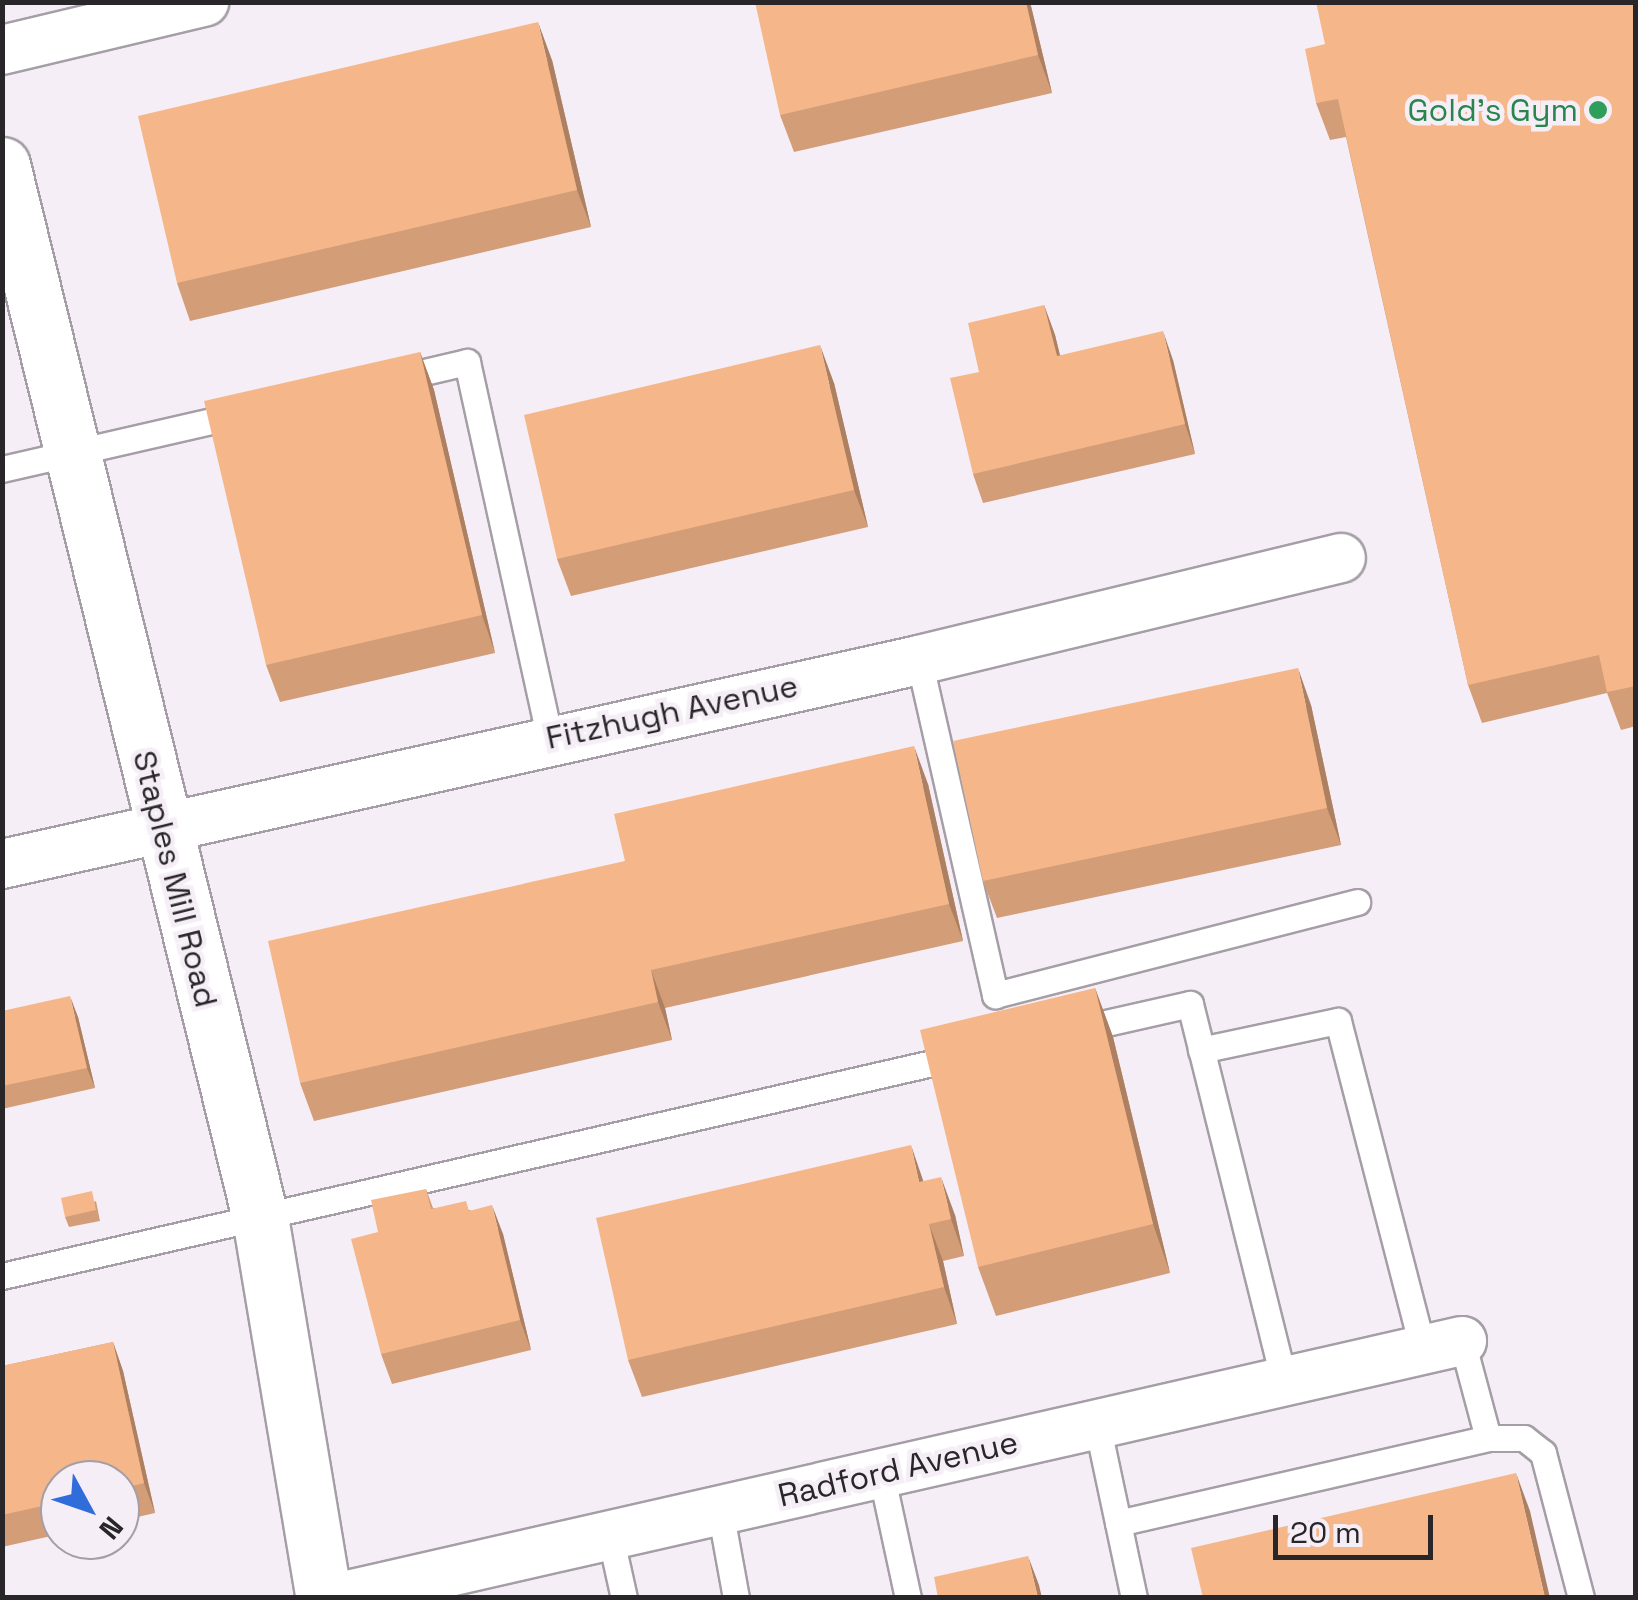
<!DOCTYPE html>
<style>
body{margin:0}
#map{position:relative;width:1638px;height:1600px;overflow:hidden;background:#f6eef7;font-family:"Space Grotesk",sans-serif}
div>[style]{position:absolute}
.roads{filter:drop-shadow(2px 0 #a59ea6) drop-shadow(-2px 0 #a59ea6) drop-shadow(0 2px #a59ea6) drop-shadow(0 -2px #a59ea6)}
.service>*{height:25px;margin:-12.5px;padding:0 12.5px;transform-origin:12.5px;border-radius:12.5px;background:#fff}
.minor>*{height:48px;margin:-24px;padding:0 24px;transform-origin:24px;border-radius:24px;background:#fff}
.tertiary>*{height:55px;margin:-27.5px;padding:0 27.5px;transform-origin:27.5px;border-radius:27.5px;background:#fff}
.wall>*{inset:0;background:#d39d77}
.shaded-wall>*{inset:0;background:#ac8061}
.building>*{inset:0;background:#f5b78a}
.dots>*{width:28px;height:28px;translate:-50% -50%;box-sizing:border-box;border:5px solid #f6eef7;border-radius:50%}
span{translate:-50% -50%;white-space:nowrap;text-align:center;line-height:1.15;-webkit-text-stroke:9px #f6eef7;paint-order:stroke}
.leisure-label{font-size:32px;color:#27864d}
.right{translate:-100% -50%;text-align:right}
.street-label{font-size:32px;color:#292629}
.frame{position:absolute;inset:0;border:5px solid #292629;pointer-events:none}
.north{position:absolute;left:40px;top:1460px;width:100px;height:100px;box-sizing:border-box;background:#f6eef7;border:2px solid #a49ea5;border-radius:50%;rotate:130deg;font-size:28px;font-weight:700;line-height:40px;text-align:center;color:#292629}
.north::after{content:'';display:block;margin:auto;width:35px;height:45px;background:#306cda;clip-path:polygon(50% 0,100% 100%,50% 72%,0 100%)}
.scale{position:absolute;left:1273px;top:1515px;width:160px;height:45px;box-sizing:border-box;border:5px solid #292629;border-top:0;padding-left:12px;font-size:30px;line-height:35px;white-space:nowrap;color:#292629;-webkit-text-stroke:8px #f6eef7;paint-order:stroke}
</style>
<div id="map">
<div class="roads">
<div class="service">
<i style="left:394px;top:379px;width:75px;rotate:-13.1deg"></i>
<i style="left:467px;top:362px;width:385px;rotate:77.6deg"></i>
<i style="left:2px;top:469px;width:242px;rotate:-12.9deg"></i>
<i style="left:919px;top:660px;width:344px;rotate:77.2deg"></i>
<i style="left:995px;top:995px;width:374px;rotate:-14.4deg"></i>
<i style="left:1075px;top:1030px;width:118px;rotate:-12.7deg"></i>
<i style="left:1190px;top:1004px;width:389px;rotate:76deg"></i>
<i style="left:1201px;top:1050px;width:140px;rotate:-12deg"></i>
<i style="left:1338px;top:1021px;width:340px;rotate:75.5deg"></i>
<i style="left:2px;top:1276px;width:981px;rotate:-12.9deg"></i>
<i style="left:1462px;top:1341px;width:100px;rotate:75deg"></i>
<i style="left:1488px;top:1438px;width:36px"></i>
<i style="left:1524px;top:1438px;width:24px;rotate:38deg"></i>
<i style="left:1543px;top:1453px;width:150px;rotate:75.3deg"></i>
<i style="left:1097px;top:1424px;width:178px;rotate:78deg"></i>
<i style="left:881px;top:1473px;width:128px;rotate:77.8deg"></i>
<i style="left:720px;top:1510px;width:89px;rotate:79.7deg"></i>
<i style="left:1118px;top:1523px;width:380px;rotate:-12.9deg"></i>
<i style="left:610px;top:1535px;width:65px;rotate:77.5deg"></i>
</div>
<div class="minor">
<i style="left:2px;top:50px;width:208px;rotate:-13.4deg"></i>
<i style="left:2px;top:864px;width:939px;rotate:-12.54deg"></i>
<i style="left:919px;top:660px;width:434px;rotate:-13.6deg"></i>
<i style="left:335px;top:1598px;width:1156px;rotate:-12.85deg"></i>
</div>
<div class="tertiary">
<i style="left:2px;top:165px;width:1083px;rotate:76.22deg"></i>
<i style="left:260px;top:1217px;width:386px;rotate:80.5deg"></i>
</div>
</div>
<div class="wall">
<i style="clip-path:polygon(1030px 2px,1052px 93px,794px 152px,780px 115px)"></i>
<i style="clip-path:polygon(1636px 2px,1636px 726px,1621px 730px,1607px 693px,1482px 723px,1468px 685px,1346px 137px,1330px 140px,1316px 103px)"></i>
<i style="clip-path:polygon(552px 60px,591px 227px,190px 321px,177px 283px)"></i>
<i style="clip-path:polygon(1044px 305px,1055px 335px,1060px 355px,1173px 360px,1195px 454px,983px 503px,973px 474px,979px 372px)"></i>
<i style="clip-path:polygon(420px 352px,434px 390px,495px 653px,280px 702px,266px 665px)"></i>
<i style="clip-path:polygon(834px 383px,868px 527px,571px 596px,557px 559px)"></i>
<i style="clip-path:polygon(1311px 705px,1341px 845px,997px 918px,983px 881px)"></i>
<i style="clip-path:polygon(928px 784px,963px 941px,665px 1008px,672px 1040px,314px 1121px,300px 1083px,625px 861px)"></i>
<i style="clip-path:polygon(1095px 988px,1113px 1037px,1170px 1273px,996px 1316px,978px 1267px)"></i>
<i style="clip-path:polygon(2px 1011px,78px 1017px,95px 1088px,2px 1109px)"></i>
<i style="clip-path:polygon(924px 1181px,955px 1215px,964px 1256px,943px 1261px,957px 1324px,642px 1397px,628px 1360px)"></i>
<i style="clip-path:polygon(426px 1189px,433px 1208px,470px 1210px,503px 1234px,531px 1350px,392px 1384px,381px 1354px,378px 1232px)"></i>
<i style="clip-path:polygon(96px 1201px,100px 1221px,69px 1227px,65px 1217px)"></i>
<i style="clip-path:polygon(113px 1342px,123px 1371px,155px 1513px,120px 1521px,120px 1480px,60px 1480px,60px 1534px,2px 1547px,2px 1366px)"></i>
</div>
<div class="shaded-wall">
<i style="clip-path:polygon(1026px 2px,1030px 2px,1052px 93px,1038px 55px)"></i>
<i style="clip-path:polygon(538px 22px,552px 60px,591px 227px,577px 190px)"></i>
<i style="clip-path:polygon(1044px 305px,1055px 335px,1067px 385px,1057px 356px)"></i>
<i style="clip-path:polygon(1163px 331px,1173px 360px,1195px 454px,1185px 424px)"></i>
<i style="clip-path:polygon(820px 345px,834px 383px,868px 527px,854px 490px)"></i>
<i style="clip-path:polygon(420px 352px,434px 390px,495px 653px,482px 615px)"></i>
<i style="clip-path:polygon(1298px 668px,1311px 705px,1341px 845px,1327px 808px)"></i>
<i style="clip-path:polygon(914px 746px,928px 784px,963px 941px,949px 904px)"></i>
<i style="clip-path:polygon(651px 970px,665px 1008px,672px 1040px,658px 1002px)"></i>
<i style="clip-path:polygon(1095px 988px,1113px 1037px,1170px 1273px,1153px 1224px)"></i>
<i style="clip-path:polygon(70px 996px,78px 1017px,95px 1088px,87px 1068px)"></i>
<i style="clip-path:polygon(911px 1145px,924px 1183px,919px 1182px)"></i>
<i style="clip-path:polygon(941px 1177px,955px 1215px,964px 1256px,951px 1219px)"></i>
<i style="clip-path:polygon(492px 1205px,503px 1234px,531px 1350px,520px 1320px)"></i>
<i style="clip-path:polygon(929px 1224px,943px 1261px,957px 1324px,944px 1287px)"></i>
<i style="clip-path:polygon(113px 1342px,123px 1371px,155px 1513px,144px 1483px)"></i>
<i style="clip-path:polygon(1516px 1473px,1530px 1511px,1550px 1598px,1545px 1598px)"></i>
<i style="clip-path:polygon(1028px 1556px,1039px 1585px,1042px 1598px,1038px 1598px)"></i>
</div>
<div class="building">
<i style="clip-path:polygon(755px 2px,1026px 2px,1038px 55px,780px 115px)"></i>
<i style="clip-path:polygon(1316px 2px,1636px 2px,1636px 686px,1607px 692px,1599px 655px,1468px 685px,1338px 99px,1316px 103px,1305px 49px,1325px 44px)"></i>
<i style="clip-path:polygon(538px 22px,577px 190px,177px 283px,138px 116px)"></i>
<i style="clip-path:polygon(1044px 305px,1057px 356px,1163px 331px,1185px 424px,973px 474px,950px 378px,979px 372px,968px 323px)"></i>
<i style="clip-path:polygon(820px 345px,854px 490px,557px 559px,524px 415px)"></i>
<i style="clip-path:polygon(420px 352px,482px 615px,266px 665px,204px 401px)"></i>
<i style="clip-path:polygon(1298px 668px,1327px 808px,983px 881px,953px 741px)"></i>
<i style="clip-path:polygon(914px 746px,949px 904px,651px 970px,658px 1002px,300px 1083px,268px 941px,625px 861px,614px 814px)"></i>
<i style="clip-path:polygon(1095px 988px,1153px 1224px,978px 1267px,920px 1030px)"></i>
<i style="clip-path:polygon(70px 996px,87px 1068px,2px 1086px,2px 1011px)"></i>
<i style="clip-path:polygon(911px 1145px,919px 1182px,941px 1177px,951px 1219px,929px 1224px,944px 1287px,628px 1360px,596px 1218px)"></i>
<i style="clip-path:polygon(426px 1189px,431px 1209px,466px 1201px,469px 1211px,492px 1205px,520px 1320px,381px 1354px,351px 1239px,378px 1232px,371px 1200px)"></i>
<i style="clip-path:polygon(92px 1191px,96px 1210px,65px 1217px,61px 1198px)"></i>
<i style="clip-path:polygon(113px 1342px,144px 1483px,120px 1489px,120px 1480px,60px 1480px,60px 1502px,2px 1515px,2px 1366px)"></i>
<i style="clip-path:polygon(1516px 1473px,1545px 1598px,1203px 1598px,1191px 1548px)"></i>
<i style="clip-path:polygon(1028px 1556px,1038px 1598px,938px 1598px,934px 1577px)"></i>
</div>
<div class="dots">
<i style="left:1598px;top:110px;background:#2e9e5b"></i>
</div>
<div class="leisure-label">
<span class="right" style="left:1578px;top:110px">Gold's Gym</span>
</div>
<div class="street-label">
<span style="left:672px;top:712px;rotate:-12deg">Fitzhugh Avenue</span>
<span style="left:175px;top:879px;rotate:76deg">Staples Mill Road</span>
<span style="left:898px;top:1469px;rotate:-13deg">Radford Avenue</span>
</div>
<div class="frame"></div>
<div class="north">N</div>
<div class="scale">20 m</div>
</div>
